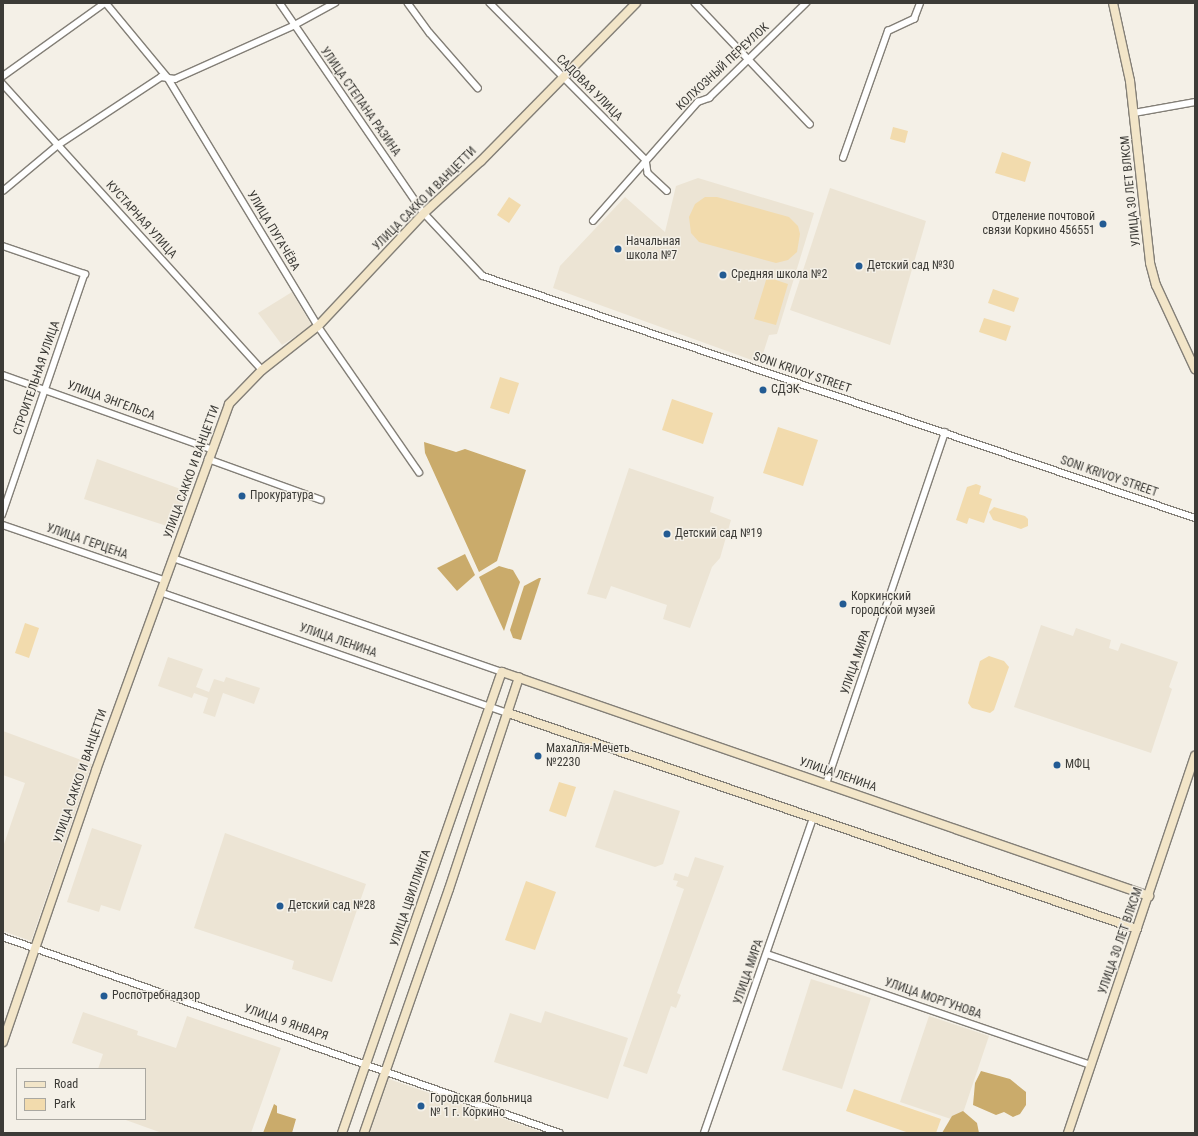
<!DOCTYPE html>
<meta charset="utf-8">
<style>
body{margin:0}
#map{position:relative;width:1198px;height:1136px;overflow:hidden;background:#f4f0e7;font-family:"Roboto Condensed",sans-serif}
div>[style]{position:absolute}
.built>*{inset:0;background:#ece4d4}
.green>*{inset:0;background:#f2dbad}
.forest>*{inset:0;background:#caab6b}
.roads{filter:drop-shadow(1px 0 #837f77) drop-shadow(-1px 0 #837f77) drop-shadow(0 1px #837f77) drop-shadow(0 -1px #837f77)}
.street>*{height:5.5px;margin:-2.75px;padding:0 2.75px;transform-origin:2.75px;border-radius:2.75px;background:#fff}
.secondary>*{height:8px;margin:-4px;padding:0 4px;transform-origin:4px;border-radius:4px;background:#f2e5c8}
.dots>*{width:11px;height:11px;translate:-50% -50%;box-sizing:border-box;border:2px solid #f4f0e7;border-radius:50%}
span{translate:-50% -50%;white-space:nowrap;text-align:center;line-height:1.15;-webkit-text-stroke:3px #f4f0e7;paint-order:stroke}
.street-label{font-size:12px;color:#3c3b37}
.poi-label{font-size:12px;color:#3c3b37}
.right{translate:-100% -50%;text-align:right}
.left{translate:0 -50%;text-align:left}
.frame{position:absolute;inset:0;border:4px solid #3c3b37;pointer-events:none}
.legend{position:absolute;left:16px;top:1068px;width:130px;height:52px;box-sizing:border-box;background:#f4f0e7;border:1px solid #aaa8a1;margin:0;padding:5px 7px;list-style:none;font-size:12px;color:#3c3b37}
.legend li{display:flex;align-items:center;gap:8px;height:20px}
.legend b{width:20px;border:1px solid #aaa8a1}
</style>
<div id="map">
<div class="built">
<i style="clip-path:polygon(698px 178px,814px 213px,777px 334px,769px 335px,760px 363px,553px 288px,560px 266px,625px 197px,665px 232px,676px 186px)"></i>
<i style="clip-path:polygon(830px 188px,926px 221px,890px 345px,790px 310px)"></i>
<i style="clip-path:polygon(292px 292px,312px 326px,282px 345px,258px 313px)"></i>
<i style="clip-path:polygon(97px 459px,186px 491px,176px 529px,84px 499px)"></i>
<i style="clip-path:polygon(629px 468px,714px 497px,710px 512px,731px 520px,720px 558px,712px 567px,690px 628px,663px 619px,667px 605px,611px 586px,606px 599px,587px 594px)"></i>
<i style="clip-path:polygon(1041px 625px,1073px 636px,1076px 628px,1111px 640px,1109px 648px,1118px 651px,1121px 643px,1178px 662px,1169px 687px,1172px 689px,1151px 753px,1014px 707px)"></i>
<i style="clip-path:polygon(168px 657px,203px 669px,196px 687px,209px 692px,214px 679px,224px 682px,226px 677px,260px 688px,254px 704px,223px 693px,215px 717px,203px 713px,208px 698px,194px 693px,192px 698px,158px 686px)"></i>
<i style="clip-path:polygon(3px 731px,92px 764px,31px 941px,3px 931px,3px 847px,25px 783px,3px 775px)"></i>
<i style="clip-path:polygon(614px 790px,680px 811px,663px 864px,655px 867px,595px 847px)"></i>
<i style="clip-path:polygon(92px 828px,142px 845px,120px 911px,101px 905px,99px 912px,67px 902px)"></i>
<i style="clip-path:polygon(225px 833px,366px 884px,332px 982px,292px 969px,294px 961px,194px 928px)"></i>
<i style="clip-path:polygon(695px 857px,724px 866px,677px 993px,681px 995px,676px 1008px,671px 1006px,647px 1074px,623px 1066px,684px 889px,676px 886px,678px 881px,673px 880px,675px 873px,688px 877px)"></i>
<i style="clip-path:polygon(811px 979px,871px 998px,842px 1089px,782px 1070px)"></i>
<i style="clip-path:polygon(545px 1011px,628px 1038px,608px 1099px,494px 1062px,510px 1013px,541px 1023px)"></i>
<i style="clip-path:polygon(83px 1012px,138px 1031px,137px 1035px,176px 1048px,187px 1016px,281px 1048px,251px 1133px,162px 1133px,123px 1119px,145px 1119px,145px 1069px,98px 1069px,103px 1054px,72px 1043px)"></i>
<i style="clip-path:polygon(929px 1016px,989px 1036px,960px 1122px,900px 1102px)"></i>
<i style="clip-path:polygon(386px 1078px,545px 1133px,367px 1133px)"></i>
</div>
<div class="green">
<i style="clip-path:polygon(893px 127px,908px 131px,905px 143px,890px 139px)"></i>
<i style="clip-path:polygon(1002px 152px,1031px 162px,1025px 182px,995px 173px)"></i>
<i style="clip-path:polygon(509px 197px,521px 205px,509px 223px,497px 215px)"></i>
<i style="clip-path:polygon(705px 197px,717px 197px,789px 217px,798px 226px,800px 234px,797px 252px,788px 260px,776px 263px,699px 242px,691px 233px,689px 217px,695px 204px)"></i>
<i style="clip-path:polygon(767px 277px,788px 284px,776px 325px,754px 319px)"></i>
<i style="clip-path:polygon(993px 289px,1019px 298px,1014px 312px,988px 303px)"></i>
<i style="clip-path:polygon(984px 318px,1011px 326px,1006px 341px,979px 332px)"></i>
<i style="clip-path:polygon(500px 377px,519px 383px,509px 414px,490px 408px)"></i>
<i style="clip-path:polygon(672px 399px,713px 413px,703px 444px,662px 430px)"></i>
<i style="clip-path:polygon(778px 427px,818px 440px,803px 486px,763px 473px)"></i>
<i style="clip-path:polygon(976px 484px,981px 486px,979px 494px,992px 499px,984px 523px,969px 518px,967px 524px,956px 520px,967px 487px)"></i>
<i style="clip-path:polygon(994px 507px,1025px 516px,1028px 519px,1028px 526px,1021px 529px,993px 520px,989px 512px)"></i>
<i style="clip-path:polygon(25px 623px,39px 628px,29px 658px,15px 653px)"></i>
<i style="clip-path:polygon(989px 656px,1004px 661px,1009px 667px,994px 710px,990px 713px,972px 708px,968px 703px,980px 661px)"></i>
<i style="clip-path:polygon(559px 782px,576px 787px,566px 817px,549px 811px)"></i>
<i style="clip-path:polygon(526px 881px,556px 892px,535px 950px,505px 940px)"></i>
<i style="clip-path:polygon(854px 1089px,941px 1119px,936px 1133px,909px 1133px,846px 1111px)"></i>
</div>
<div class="forest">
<i style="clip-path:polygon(424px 442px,456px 452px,465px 449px,526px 470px,497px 561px,479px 572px,425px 453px)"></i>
<i style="clip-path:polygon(465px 554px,475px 575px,457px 591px,437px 568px)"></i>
<i style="clip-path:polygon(499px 566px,513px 570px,520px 582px,504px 631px,479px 577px)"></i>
<i style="clip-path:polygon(539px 578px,541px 578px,521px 640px,513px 638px,510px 630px,524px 586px)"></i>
<i style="clip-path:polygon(981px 1071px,1010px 1079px,1026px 1092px,1026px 1105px,1020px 1114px,1013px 1117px,1004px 1112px,996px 1115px,973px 1105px,975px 1083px)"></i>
<i style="clip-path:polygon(274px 1104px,277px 1106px,277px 1113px,296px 1119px,292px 1133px,263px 1133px)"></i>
<i style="clip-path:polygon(963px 1111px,977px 1123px,979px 1133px,942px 1133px,952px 1116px)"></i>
</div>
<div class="roads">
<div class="street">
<i style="left:106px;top:3px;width:97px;rotate:50.4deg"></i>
<i style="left:168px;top:78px;width:290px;rotate:58.8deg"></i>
<i style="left:318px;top:326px;width:178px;rotate:55.3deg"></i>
<i style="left:280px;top:3px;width:255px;rotate:55.6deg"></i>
<i style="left:424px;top:213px;width:86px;rotate:46.9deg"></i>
<i style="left:483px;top:276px;width:752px;rotate:18.77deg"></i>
<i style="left:408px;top:3px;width:37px;rotate:54deg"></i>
<i style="left:430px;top:33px;width:73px;rotate:48.9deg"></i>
<i style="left:490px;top:3px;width:221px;rotate:45.2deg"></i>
<i style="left:646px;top:160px;width:13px;rotate:81deg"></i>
<i style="left:648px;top:173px;width:26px;rotate:43deg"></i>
<i style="left:695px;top:3px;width:167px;rotate:46.5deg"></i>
<i style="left:3px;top:76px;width:125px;rotate:-35.6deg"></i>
<i style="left:3px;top:84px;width:386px;rotate:47.8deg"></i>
<i style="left:1134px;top:113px;width:62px;rotate:-10.2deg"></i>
<i style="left:843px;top:158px;width:135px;rotate:-70.5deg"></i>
<i style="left:888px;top:31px;width:29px;rotate:-25deg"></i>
<i style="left:914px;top:19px;width:17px;rotate:-69deg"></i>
<i style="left:3px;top:191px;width:72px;rotate:-39.9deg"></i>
<i style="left:58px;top:145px;width:123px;rotate:-33.4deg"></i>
<i style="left:161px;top:77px;width:14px;rotate:8deg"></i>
<i style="left:175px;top:79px;width:129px;rotate:-24.2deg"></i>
<i style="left:293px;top:26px;width:48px;rotate:-28.7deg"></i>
<i style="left:593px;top:221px;width:159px;rotate:-48.6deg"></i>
<i style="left:698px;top:102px;width:12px;rotate:-20deg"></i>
<i style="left:709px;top:98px;width:136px;rotate:-44.4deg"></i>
<i style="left:3px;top:246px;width:87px;rotate:18.9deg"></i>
<i style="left:85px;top:274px;width:254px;rotate:108.9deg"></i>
<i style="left:3px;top:375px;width:221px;rotate:19.6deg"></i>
<i style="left:208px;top:459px;width:120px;rotate:19.9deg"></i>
<i style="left:3px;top:525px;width:170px;rotate:18.9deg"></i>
<i style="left:173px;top:558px;width:348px;rotate:19.1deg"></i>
<i style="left:160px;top:592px;width:368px;rotate:19.2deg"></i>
<i style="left:826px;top:784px;width:371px;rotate:-71.3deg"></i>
<i style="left:3px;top:937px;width:590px;rotate:19.39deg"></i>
<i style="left:767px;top:954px;width:342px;rotate:18.9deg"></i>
<i style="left:704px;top:1133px;width:333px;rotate:-70.9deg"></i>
</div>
<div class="secondary">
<i style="left:1113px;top:3px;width:80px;rotate:77.7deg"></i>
<i style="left:1130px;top:81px;width:183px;rotate:83.7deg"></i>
<i style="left:1150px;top:263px;width:23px;rotate:75deg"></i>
<i style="left:1156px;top:285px;width:93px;rotate:65.1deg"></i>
<i style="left:508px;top:713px;width:665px;rotate:18.95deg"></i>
<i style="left:3px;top:1042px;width:287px;rotate:-71.1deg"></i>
<i style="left:96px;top:770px;width:389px;rotate:-70deg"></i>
<i style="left:229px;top:404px;width:47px;rotate:-45.9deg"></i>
<i style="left:262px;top:370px;width:71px;rotate:-38.2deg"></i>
<i style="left:318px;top:326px;width:155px;rotate:-46.8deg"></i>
<i style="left:424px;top:213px;width:77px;rotate:-42.4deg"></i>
<i style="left:481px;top:161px;width:221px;rotate:-45.5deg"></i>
<i style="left:342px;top:1133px;width:488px;rotate:-70.9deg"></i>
<i style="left:502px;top:672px;width:685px;rotate:19.1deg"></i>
<i style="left:364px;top:1133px;width:258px;rotate:-70.8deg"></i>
<i style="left:449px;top:889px;width:223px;rotate:-71.7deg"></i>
<i style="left:1068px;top:1133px;width:398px;rotate:-71.4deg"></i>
</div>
</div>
<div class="dots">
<i style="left:1103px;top:224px;background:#235b93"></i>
<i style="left:618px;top:249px;background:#235b93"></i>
<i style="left:859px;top:266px;background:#235b93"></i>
<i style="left:723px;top:275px;background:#235b93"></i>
<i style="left:763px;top:390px;background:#235b93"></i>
<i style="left:242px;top:496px;background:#235b93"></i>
<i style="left:667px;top:534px;background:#235b93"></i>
<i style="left:843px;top:604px;background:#235b93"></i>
<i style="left:538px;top:756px;background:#235b93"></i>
<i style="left:1057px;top:765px;background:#235b93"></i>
<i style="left:280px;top:906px;background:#235b93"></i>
<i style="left:104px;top:996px;background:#235b93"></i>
<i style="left:421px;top:1106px;background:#235b93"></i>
</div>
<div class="street-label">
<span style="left:723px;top:67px;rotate:-43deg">КОЛХОЗНЫЙ ПЕРЕУЛОК</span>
<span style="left:589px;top:88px;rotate:45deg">САДОВАЯ УЛИЦА</span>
<span style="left:360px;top:102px;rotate:55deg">УЛИЦА СТЕПАНА РАЗИНА</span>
<span style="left:1131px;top:191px;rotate:-96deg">УЛИЦА 30 ЛЕТ ВЛКСМ</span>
<span style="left:425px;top:199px;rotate:-45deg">УЛИЦА САККО И ВАНЦЕТТИ</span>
<span style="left:141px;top:220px;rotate:48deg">КУСТАРНАЯ УЛИЦА</span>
<span style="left:273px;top:231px;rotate:59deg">УЛИЦА ПУГАЧЁВА</span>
<span style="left:802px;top:373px;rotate:19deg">SONI KRIVOY STREET</span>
<span style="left:37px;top:378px;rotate:-71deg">СТРОИТЕЛЬНАЯ УЛИЦА</span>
<span style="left:111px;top:401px;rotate:20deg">УЛИЦА ЭНГЕЛЬСА</span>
<span style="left:192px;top:472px;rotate:-70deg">УЛИЦА САККО И ВАНЦЕТТИ</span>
<span style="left:1109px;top:477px;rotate:19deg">SONI KRIVOY STREET</span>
<span style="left:87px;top:542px;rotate:19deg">УЛИЦА ГЕРЦЕНА</span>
<span style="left:338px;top:641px;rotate:19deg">УЛИЦА ЛЕНИНА</span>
<span style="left:856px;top:662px;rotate:-71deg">УЛИЦА МИРА</span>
<span style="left:838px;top:775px;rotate:19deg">УЛИЦА ЛЕНИНА</span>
<span style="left:81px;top:776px;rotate:-71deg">УЛИЦА САККО И ВАНЦЕТТИ</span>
<span style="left:411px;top:898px;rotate:-71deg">УЛИЦА ЦВИЛЛИНГА</span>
<span style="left:1121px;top:941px;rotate:-71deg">УЛИЦА 30 ЛЕТ ВЛКСМ</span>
<span style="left:749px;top:972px;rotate:-71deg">УЛИЦА МИРА</span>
<span style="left:933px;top:999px;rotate:19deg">УЛИЦА МОРГУНОВА</span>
<span style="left:286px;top:1023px;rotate:19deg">УЛИЦА 9 ЯНВАРЯ</span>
</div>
<div class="poi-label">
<span class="right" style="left:1095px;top:224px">Отделение почтовой<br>связи Коркино 456551</span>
<span class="left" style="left:626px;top:249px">Начальная<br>школа №7</span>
<span class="left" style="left:867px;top:266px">Детский сад №30</span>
<span class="left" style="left:731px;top:275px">Средняя школа №2</span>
<span class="left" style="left:771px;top:390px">СДЭК</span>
<span class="left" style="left:250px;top:496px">Прокуратура</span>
<span class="left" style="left:675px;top:534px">Детский сад №19</span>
<span class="left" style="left:851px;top:604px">Коркинский<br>городской музей</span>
<span class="left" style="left:546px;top:756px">Махалля-Мечеть<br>№2230</span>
<span class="left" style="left:1065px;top:765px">МФЦ</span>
<span class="left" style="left:288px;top:906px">Детский сад №28</span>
<span class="left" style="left:112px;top:996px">Роспотребнадзор</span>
<span class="left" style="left:430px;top:1106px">Городская больница<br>№ 1 г. Коркино</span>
</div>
<div class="frame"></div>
<ul class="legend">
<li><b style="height:5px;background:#f2e5c8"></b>Road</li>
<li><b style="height:11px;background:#f2dbad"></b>Park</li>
</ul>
</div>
